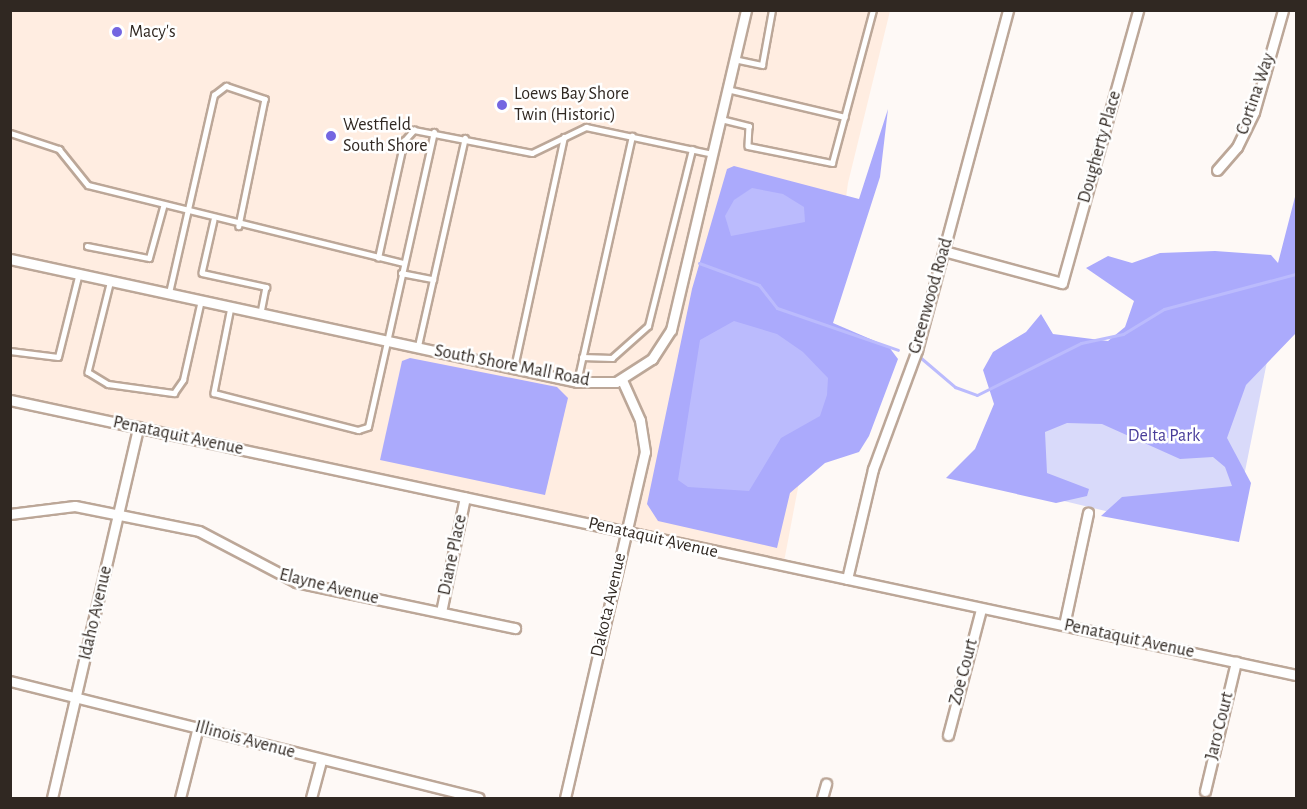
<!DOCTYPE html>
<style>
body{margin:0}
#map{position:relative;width:1307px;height:809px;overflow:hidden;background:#fef9f6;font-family:"Alegreya Sans",sans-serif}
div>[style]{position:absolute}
.built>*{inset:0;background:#ffede1}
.green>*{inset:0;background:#d9dafa}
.forest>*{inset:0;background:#abaafc}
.water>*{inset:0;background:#bbbbfd}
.stream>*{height:3px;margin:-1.5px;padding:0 1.5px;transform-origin:1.5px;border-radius:1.5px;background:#bbbbfd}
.roads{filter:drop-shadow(2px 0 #bca798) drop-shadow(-2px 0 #bca798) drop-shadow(0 2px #bca798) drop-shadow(0 -2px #bca798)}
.service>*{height:4.5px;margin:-2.25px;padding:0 2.25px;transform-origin:2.25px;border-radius:2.25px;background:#fff}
.minor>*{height:9px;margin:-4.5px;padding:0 4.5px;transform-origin:4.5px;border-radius:4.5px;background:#fff}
.dots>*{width:16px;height:16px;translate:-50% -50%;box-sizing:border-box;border:3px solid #fff;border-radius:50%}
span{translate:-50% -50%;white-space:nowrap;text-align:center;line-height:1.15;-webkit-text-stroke:5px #fff;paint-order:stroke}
.poi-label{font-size:18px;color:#302822}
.left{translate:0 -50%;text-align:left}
.street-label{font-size:18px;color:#302822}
.park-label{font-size:18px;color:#493d9a}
.frame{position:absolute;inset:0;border:12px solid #302822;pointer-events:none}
</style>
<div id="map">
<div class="built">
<i style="clip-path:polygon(11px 11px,890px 11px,848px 183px,826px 340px,783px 567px,11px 400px)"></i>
</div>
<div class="green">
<i style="clip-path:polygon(1282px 287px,1231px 541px,976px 480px,1004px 382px)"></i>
</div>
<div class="forest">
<i style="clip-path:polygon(888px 109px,880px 177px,833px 323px,889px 347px,898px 359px,869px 436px,859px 452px,825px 463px,790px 493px,777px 548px,658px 521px,647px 504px,692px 289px,727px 169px,734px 166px,859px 199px)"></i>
<i style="clip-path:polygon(1296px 193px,1296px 333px,1246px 385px,1227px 438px,1251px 483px,1239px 542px,1101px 516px,1122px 497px,1232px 486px,1225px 467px,1213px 457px,1180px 459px,1102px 424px,1067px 423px,1045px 432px,1047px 473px,1089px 489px,1087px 496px,1056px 503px,946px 478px,975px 449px,994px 404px,983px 370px,993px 352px,1026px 332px,1041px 314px,1053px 334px,1108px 341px,1125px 327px,1134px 301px,1086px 268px,1108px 256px,1132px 263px,1160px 253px,1215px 251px,1271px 255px,1278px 263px)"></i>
<i style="clip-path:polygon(410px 358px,557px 387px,568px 398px,545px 495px,380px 460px,402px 361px)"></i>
</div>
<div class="water">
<i style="clip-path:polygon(752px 188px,783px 194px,804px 207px,805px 222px,731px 236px,725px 216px,734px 200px)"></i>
<i style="clip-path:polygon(734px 321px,777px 334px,803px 352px,828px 378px,827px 395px,820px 416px,781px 438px,749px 491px,688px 487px,678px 480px,700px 340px)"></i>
</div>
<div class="stream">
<i style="left:699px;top:263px;width:64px;rotate:20.1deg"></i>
<i style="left:759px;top:285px;width:29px;rotate:52deg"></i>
<i style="left:777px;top:308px;width:128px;rotate:19.1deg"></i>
<i style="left:921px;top:358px;width:45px;rotate:40.5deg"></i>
<i style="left:955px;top:387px;width:23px;rotate:20deg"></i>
<i style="left:977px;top:395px;width:116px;rotate:-26.6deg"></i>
<i style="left:1081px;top:343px;width:43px;rotate:-12.1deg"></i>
<i style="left:1123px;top:334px;width:48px;rotate:-31.4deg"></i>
<i style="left:1164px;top:309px;width:137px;rotate:-14.9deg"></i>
</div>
<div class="roads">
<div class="service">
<i style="left:734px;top:59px;width:29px;rotate:12deg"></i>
<i style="left:762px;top:65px;width:56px;rotate:-79.7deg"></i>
<i style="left:727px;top:89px;width:121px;rotate:13.3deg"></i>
<i style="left:721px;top:119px;width:29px;rotate:14deg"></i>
<i style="left:749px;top:126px;width:20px;rotate:93deg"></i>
<i style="left:748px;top:146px;width:86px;rotate:11.4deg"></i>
<i style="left:832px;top:163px;width:158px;rotate:-75deg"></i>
<i style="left:10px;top:133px;width:52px;rotate:18.1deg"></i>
<i style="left:59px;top:149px;width:46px;rotate:51.1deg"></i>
<i style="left:88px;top:185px;width:325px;rotate:13.9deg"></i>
<i style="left:214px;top:220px;width:54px;rotate:102.8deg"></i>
<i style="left:202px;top:273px;width:66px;rotate:12.3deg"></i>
<i style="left:266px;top:287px;width:26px;rotate:101deg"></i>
<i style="left:87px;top:246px;width:63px;rotate:11deg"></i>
<i style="left:149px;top:258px;width:53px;rotate:-74.6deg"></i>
<i style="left:378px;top:258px;width:120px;rotate:-77.5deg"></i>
<i style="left:404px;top:141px;width:15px;rotate:-48deg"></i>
<i style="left:414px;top:130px;width:120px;rotate:11deg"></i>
<i style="left:532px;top:153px;width:60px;rotate:-25.7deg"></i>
<i style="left:586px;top:127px;width:130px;rotate:12deg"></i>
<i style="left:401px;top:273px;width:33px;rotate:11deg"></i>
<i style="left:111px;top:280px;width:95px;rotate:104deg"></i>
<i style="left:88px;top:372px;width:23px;rotate:31deg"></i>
<i style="left:108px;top:384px;width:67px;rotate:7.8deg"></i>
<i style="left:174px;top:393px;width:16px;rotate:-55deg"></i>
<i style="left:183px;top:380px;width:82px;rotate:-77.3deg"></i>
<i style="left:169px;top:293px;width:203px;rotate:-77.2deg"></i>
<i style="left:214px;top:95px;width:15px;rotate:-37deg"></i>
<i style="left:226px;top:86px;width:41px;rotate:18.4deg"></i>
<i style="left:265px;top:99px;width:130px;rotate:101.6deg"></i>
<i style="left:231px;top:307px;width:88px;rotate:101.2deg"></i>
<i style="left:214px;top:393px;width:149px;rotate:14.4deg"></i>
<i style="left:358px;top:430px;width:10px;rotate:-17deg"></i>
<i style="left:368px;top:427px;width:302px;rotate:-77.4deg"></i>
<i style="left:418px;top:346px;width:213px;rotate:-77.3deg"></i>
<i style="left:10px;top:351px;width:48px;rotate:7.1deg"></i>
<i style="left:58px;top:357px;width:87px;rotate:-76deg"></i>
<i style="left:582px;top:357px;width:30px;rotate:2deg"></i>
<i style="left:612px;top:358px;width:48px;rotate:-41.6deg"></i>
<i style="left:648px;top:326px;width:182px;rotate:-76deg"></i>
<i style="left:514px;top:368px;width:236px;rotate:-77.8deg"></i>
<i style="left:577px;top:382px;width:252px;rotate:-77.4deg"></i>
</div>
<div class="minor">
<i style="left:1217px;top:170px;width:30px;rotate:-49deg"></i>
<i style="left:1237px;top:147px;width:39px;rotate:-64deg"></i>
<i style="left:1254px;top:112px;width:106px;rotate:-74.1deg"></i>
<i style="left:944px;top:251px;width:122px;rotate:15.2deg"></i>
<i style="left:1062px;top:283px;width:283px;rotate:-74.4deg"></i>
<i style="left:10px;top:259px;width:580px;rotate:12.24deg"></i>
<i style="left:577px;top:382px;width:39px"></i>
<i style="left:616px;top:382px;width:43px;rotate:-32.6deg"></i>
<i style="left:652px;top:359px;width:35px;rotate:-57deg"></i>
<i style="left:671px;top:330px;width:329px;rotate:-76.8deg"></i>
<i style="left:10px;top:400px;width:1315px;rotate:12.07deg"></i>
<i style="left:10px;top:514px;width:65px;rotate:-7deg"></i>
<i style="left:75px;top:506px;width:126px;rotate:11.4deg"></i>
<i style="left:199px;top:531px;width:110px;rotate:27.7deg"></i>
<i style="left:296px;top:582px;width:224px;rotate:11.9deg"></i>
<i style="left:847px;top:579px;width:113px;rotate:-76.7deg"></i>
<i style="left:873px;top:469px;width:127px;rotate:-69.7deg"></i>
<i style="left:917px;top:350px;width:352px;rotate:-75deg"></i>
<i style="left:441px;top:612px;width:117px;rotate:-78.2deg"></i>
<i style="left:1064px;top:625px;width:115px;rotate:-77.9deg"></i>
<i style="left:10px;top:681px;width:483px;rotate:14deg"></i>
<i style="left:948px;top:735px;width:130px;rotate:-75.3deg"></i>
<i style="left:1205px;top:791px;width:133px;rotate:-76.5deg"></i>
<i style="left:52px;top:798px;width:381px;rotate:-76.9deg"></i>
<i style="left:180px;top:798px;width:73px;rotate:-75.8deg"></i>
<i style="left:311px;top:798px;width:38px;rotate:-75deg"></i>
<i style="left:565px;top:798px;width:355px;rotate:-77deg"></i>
<i style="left:645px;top:452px;width:32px;rotate:-99deg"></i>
<i style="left:640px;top:420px;width:44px;rotate:-114.2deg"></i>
<i style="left:822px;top:798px;width:15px;rotate:-74deg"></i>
</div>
</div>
<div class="dots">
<i style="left:117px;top:32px;background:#7466e1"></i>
<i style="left:502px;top:105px;background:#7466e1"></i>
<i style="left:331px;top:136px;background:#7466e1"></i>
</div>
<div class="poi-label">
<span class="left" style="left:129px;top:32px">Macy's</span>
<span class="left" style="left:514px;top:105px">Loews Bay Shore<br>Twin (Historic)</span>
<span class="left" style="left:343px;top:136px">Westfield<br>South Shore</span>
</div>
<div class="street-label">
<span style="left:1256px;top:94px;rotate:-71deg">Cortina Way</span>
<span style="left:1100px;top:147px;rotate:-74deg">Dougherty Place</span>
<span style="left:931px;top:296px;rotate:-74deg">Greenwood Road</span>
<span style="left:512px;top:366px;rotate:11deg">South Shore Mall Road</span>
<span style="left:178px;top:436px;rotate:12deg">Penataquit Avenue</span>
<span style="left:653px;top:538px;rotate:13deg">Penataquit Avenue</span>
<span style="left:453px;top:555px;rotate:-78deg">Diane Place</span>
<span style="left:329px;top:587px;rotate:14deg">Elayne Avenue</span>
<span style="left:609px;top:605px;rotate:-77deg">Dakota Avenue</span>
<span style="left:96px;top:613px;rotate:-77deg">Idaho Avenue</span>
<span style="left:1129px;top:639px;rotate:12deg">Penataquit Avenue</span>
<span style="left:964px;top:672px;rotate:-75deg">Zoe Court</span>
<span style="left:1220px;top:726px;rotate:-76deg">Jaro Court</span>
<span style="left:245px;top:740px;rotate:15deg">Illinois Avenue</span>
</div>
<div class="park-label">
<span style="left:1164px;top:436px">Delta Park</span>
</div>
<div class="frame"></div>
</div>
